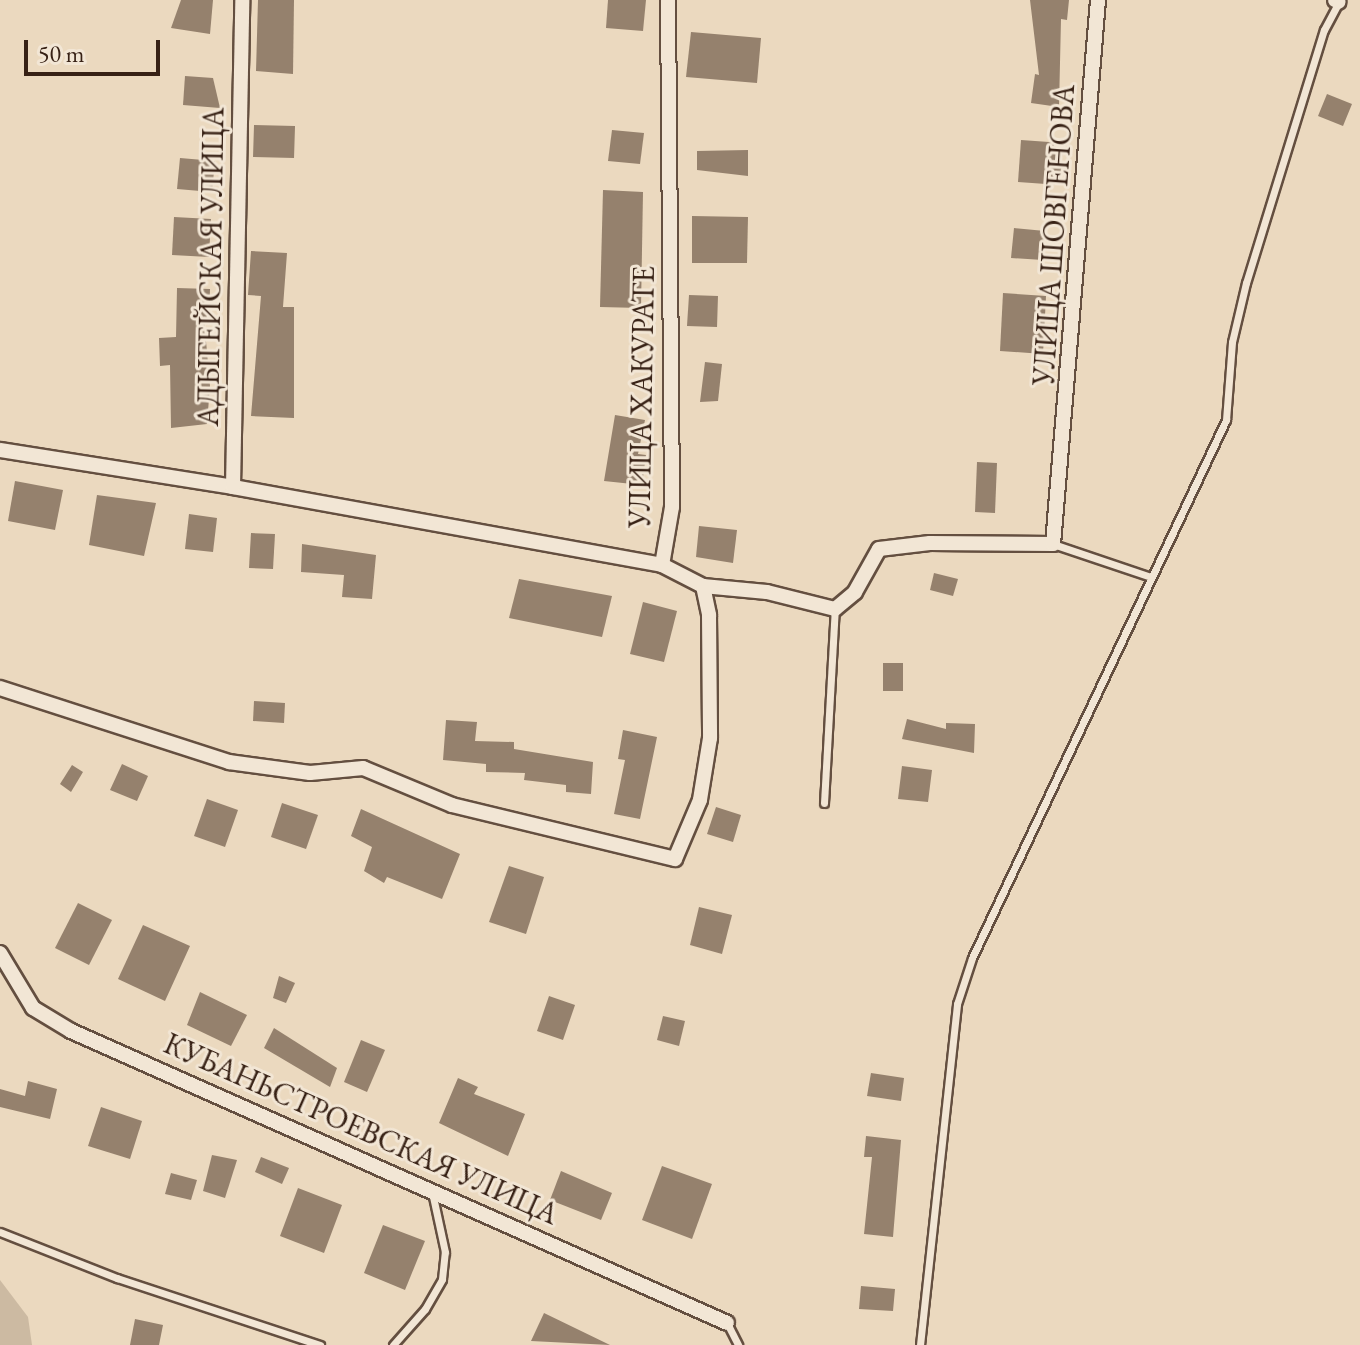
<!DOCTYPE html>
<meta charset="utf-8">
<style>
body{margin:0}
#map{position:relative;width:1360px;height:1345px;overflow:hidden;background:#ebd9bf;font-family:"EB Garamond",serif}
div>[style]{position:absolute}
.green>*{inset:0;background:#ccbaa2}
.building>*{inset:0;background:#95816d}
.roads{filter:drop-shadow(2px 0 #644f40) drop-shadow(-2px 0 #644f40) drop-shadow(0 2px #644f40) drop-shadow(0 -2px #644f40)}
.lane>*{height:7px;margin:-3.5px;padding:0 3.5px;transform-origin:3.5px;border-radius:3.5px;background:#f2e6d5}
.street>*{height:14px;margin:-7px;padding:0 7px;transform-origin:7px;border-radius:7px;background:#f2e6d5}
span{translate:-50% -50%;white-space:nowrap;text-align:center;line-height:1.15;-webkit-text-stroke:6px #f2e6d5;paint-order:stroke}
.street-label{font-size:30px;color:#372115}
.scale{position:absolute;left:24px;top:40px;width:136px;height:36px;box-sizing:border-box;border:4px solid #372115;border-top:0;padding-left:10px;font-size:24px;line-height:28px;white-space:nowrap;color:#372115;-webkit-text-stroke:6px #f2e6d5;paint-order:stroke}
</style>
<div id="map">
<div class="green">
<i style="clip-path:polygon(0 1280px,28px 1317px,32px 1345px,0 1345px)"></i>
</div>
<div class="building">
<i style="clip-path:polygon(181px 0,213px 0,210px 34px,171px 28px)"></i>
<i style="clip-path:polygon(258px 0,294px 0,293px 74px,256px 71px)"></i>
<i style="clip-path:polygon(608px 0,646px 0,643px 31px,606px 28px)"></i>
<i style="clip-path:polygon(1030px 0,1069px 0,1067px 20px,1061px 19px,1059px 107px,1031px 103px,1035px 74px,1039px 75px)"></i>
<i style="clip-path:polygon(691px 32px,761px 38px,757px 83px,686px 77px)"></i>
<i style="clip-path:polygon(185px 76px,213px 78px,220px 108px,183px 105px)"></i>
<i style="clip-path:polygon(1327px 94px,1352px 104px,1343px 126px,1318px 116px)"></i>
<i style="clip-path:polygon(254px 125px,295px 126px,294px 158px,253px 157px)"></i>
<i style="clip-path:polygon(612px 130px,644px 133px,640px 164px,608px 161px)"></i>
<i style="clip-path:polygon(1021px 140px,1063px 143px,1060px 185px,1018px 182px)"></i>
<i style="clip-path:polygon(748px 150px,748px 176px,697px 170px,697px 151px)"></i>
<i style="clip-path:polygon(180px 158px,215px 161px,212px 192px,177px 189px)"></i>
<i style="clip-path:polygon(603px 190px,643px 192px,641px 308px,600px 307px)"></i>
<i style="clip-path:polygon(692px 216px,748px 217px,747px 263px,692px 263px)"></i>
<i style="clip-path:polygon(174px 217px,211px 219px,209px 257px,172px 255px)"></i>
<i style="clip-path:polygon(1014px 228px,1045px 231px,1043px 260px,1011px 258px)"></i>
<i style="clip-path:polygon(251px 251px,287px 253px,283px 307px,294px 307px,294px 418px,251px 416px,261px 296px,248px 295px)"></i>
<i style="clip-path:polygon(177px 288px,210px 289px,209px 318px,204px 318px,210px 386px,207px 424px,171px 428px,170px 365px,160px 366px,159px 338px,176px 337px)"></i>
<i style="clip-path:polygon(1003px 293px,1046px 296px,1043px 354px,1000px 351px)"></i>
<i style="clip-path:polygon(689px 295px,718px 296px,717px 327px,687px 326px)"></i>
<i style="clip-path:polygon(705px 362px,722px 364px,718px 401px,700px 402px)"></i>
<i style="clip-path:polygon(615px 415px,645px 420px,638px 454px,646px 455px,642px 485px,604px 481px)"></i>
<i style="clip-path:polygon(977px 462px,997px 463px,995px 513px,975px 512px)"></i>
<i style="clip-path:polygon(15px 481px,63px 490px,55px 530px,8px 521px)"></i>
<i style="clip-path:polygon(97px 495px,156px 503px,144px 556px,89px 545px)"></i>
<i style="clip-path:polygon(189px 514px,217px 518px,213px 552px,185px 549px)"></i>
<i style="clip-path:polygon(699px 526px,737px 530px,733px 563px,696px 557px)"></i>
<i style="clip-path:polygon(251px 533px,275px 534px,273px 569px,249px 568px)"></i>
<i style="clip-path:polygon(302px 544px,376px 555px,372px 599px,342px 597px,344px 575px,301px 572px)"></i>
<i style="clip-path:polygon(934px 573px,958px 579px,953px 596px,930px 590px)"></i>
<i style="clip-path:polygon(519px 579px,612px 596px,602px 637px,509px 618px)"></i>
<i style="clip-path:polygon(643px 602px,677px 611px,664px 662px,630px 654px)"></i>
<i style="clip-path:polygon(883px 663px,903px 663px,903px 691px,883px 691px)"></i>
<i style="clip-path:polygon(254px 701px,285px 703px,284px 723px,253px 721px)"></i>
<i style="clip-path:polygon(907px 719px,946px 729px,946px 723px,975px 724px,974px 753px,902px 739px)"></i>
<i style="clip-path:polygon(446px 720px,477px 722px,475px 741px,514px 742px,514px 749px,593px 762px,591px 794px,566px 792px,566px 785px,524px 780px,525px 773px,486px 772px,486px 764px,443px 760px)"></i>
<i style="clip-path:polygon(623px 730px,657px 737px,640px 819px,614px 814px,625px 760px,618px 759px)"></i>
<i style="clip-path:polygon(122px 764px,148px 776px,137px 801px,110px 790px)"></i>
<i style="clip-path:polygon(72px 765px,83px 772px,71px 792px,60px 784px)"></i>
<i style="clip-path:polygon(902px 766px,932px 770px,928px 802px,898px 799px)"></i>
<i style="clip-path:polygon(207px 799px,238px 810px,225px 847px,194px 836px)"></i>
<i style="clip-path:polygon(282px 803px,318px 815px,306px 849px,271px 837px)"></i>
<i style="clip-path:polygon(716px 807px,741px 815px,733px 842px,707px 834px)"></i>
<i style="clip-path:polygon(361px 809px,460px 854px,442px 899px,387px 877px,384px 883px,364px 871px,372px 847px,351px 836px)"></i>
<i style="clip-path:polygon(509px 866px,544px 877px,526px 934px,489px 922px)"></i>
<i style="clip-path:polygon(78px 903px,112px 920px,89px 965px,55px 948px)"></i>
<i style="clip-path:polygon(699px 907px,732px 915px,722px 954px,690px 945px)"></i>
<i style="clip-path:polygon(143px 925px,190px 946px,165px 1001px,118px 979px)"></i>
<i style="clip-path:polygon(279px 976px,295px 983px,286px 1003px,273px 998px)"></i>
<i style="clip-path:polygon(200px 992px,247px 1015px,231px 1046px,187px 1025px)"></i>
<i style="clip-path:polygon(549px 996px,575px 1005px,563px 1040px,537px 1031px)"></i>
<i style="clip-path:polygon(663px 1016px,685px 1021px,679px 1046px,657px 1040px)"></i>
<i style="clip-path:polygon(274px 1028px,337px 1068px,330px 1087px,264px 1048px)"></i>
<i style="clip-path:polygon(361px 1040px,385px 1050px,367px 1092px,344px 1082px)"></i>
<i style="clip-path:polygon(871px 1073px,904px 1078px,901px 1101px,867px 1096px)"></i>
<i style="clip-path:polygon(458px 1078px,478px 1087px,474px 1094px,525px 1114px,508px 1156px,439px 1123px)"></i>
<i style="clip-path:polygon(28px 1081px,57px 1089px,50px 1119px,0 1107px,0 1089px,25px 1096px)"></i>
<i style="clip-path:polygon(101px 1107px,142px 1121px,130px 1159px,88px 1146px)"></i>
<i style="clip-path:polygon(866px 1136px,901px 1140px,893px 1237px,864px 1234px,872px 1157px,864px 1157px)"></i>
<i style="clip-path:polygon(212px 1155px,237px 1160px,225px 1198px,203px 1191px)"></i>
<i style="clip-path:polygon(261px 1157px,289px 1168px,282px 1184px,255px 1172px)"></i>
<i style="clip-path:polygon(662px 1166px,712px 1184px,692px 1239px,642px 1220px)"></i>
<i style="clip-path:polygon(561px 1171px,612px 1193px,601px 1220px,550px 1200px)"></i>
<i style="clip-path:polygon(171px 1173px,197px 1180px,191px 1200px,165px 1194px)"></i>
<i style="clip-path:polygon(298px 1188px,342px 1205px,324px 1253px,280px 1236px)"></i>
<i style="clip-path:polygon(383px 1225px,425px 1241px,405px 1290px,364px 1273px)"></i>
<i style="clip-path:polygon(861px 1286px,895px 1289px,893px 1311px,859px 1309px)"></i>
<i style="clip-path:polygon(544px 1313px,610px 1345px,531px 1341px)"></i>
<i style="clip-path:polygon(135px 1319px,163px 1325px,159px 1345px,130px 1345px)"></i>
</div>
<div class="roads">
<div class="lane">
<i style="left:1053px;top:544px;width:103px;rotate:18.6deg"></i>
<i style="left:824px;top:803px;width:194px;rotate:-86.8deg"></i>
<i style="left:0;top:1232px;width:126px;rotate:21.5deg"></i>
<i style="left:117px;top:1278px;width:214px;rotate:18.3deg"></i>
<i style="left:727px;top:1323px;width:25px;rotate:63deg"></i>
<i style="left:393px;top:1345px;width:48px;rotate:-48.4deg"></i>
<i style="left:425px;top:1309px;width:34px;rotate:-60deg"></i>
<i style="left:442px;top:1279px;width:27px;rotate:-84deg"></i>
<i style="left:445px;top:1252px;width:61px;rotate:-102.2deg"></i>
<i style="left:920px;top:1345px;width:343px;rotate:-83.8deg"></i>
<i style="left:957px;top:1004px;width:48px;rotate:-71.9deg"></i>
<i style="left:972px;top:958px;width:595px;rotate:-64.73deg"></i>
<i style="left:1226px;top:420px;width:78px;rotate:-85.6deg"></i>
<i style="left:1232px;top:342px;width:61px;rotate:-76.7deg"></i>
<i style="left:1246px;top:283px;width:265px;rotate:-72.9deg"></i>
<i style="left:1324px;top:30px;width:32px;rotate:-62deg"></i>
</div>
<div class="street">
<i style="left:1335px;top:0;width:4px;rotate:27deg"></i>
<i style="left:0;top:450px;width:236px;rotate:9deg"></i>
<i style="left:233px;top:487px;width:436px;rotate:10.3deg"></i>
<i style="left:662px;top:565px;width:46px;rotate:27.1deg"></i>
<i style="left:703px;top:586px;width:30px;rotate:78deg"></i>
<i style="left:709px;top:615px;width:123px;rotate:89.5deg"></i>
<i style="left:710px;top:738px;width:63px;rotate:99.2deg"></i>
<i style="left:700px;top:800px;width:64px;rotate:113deg"></i>
<i style="left:675px;top:859px;width:229px;rotate:-166.4deg"></i>
<i style="left:452px;top:805px;width:96px;rotate:-157.4deg"></i>
<i style="left:363px;top:768px;width:53px;rotate:174.6deg"></i>
<i style="left:310px;top:773px;width:82px;rotate:-172.3deg"></i>
<i style="left:229px;top:762px;width:241px;rotate:-162.1deg"></i>
<i style="left:233px;top:487px;width:487px;rotate:-88.9deg"></i>
<i style="left:662px;top:565px;width:59px;rotate:-80.2deg"></i>
<i style="left:672px;top:507px;width:507px;rotate:-90.45deg"></i>
<i style="left:703px;top:586px;width:64px;rotate:5.4deg"></i>
<i style="left:767px;top:592px;width:70px;rotate:14deg"></i>
<i style="left:835px;top:609px;width:26px;rotate:-40deg"></i>
<i style="left:855px;top:592px;width:49px;rotate:-60.8deg"></i>
<i style="left:879px;top:549px;width:51px;rotate:-6.7deg"></i>
<i style="left:930px;top:543px;width:123px;rotate:0.5deg"></i>
<i style="left:1053px;top:544px;width:546px;rotate:-85.27deg"></i>
<i style="left:0;top:953px;width:64px;rotate:59deg"></i>
<i style="left:33px;top:1008px;width:44px;rotate:31.2deg"></i>
<i style="left:71px;top:1031px;width:718px;rotate:23.99deg"></i>
</div>
</div>
<div class="street-label">
<span style="left:1054px;top:235px;rotate:-86deg">УЛИЦА ШОВГЕНОВА</span>
<span style="left:211px;top:267px;rotate:-89deg">АДЫГЕЙСКАЯ УЛИЦА</span>
<span style="left:642px;top:397px;rotate:-89deg">УЛИЦА ХАКУРАТЕ</span>
<span style="left:361px;top:1129px;rotate:24deg">КУБАНЬСТРОЕВСКАЯ УЛИЦА</span>
</div>
<div class="scale">50 m</div>
</div>
